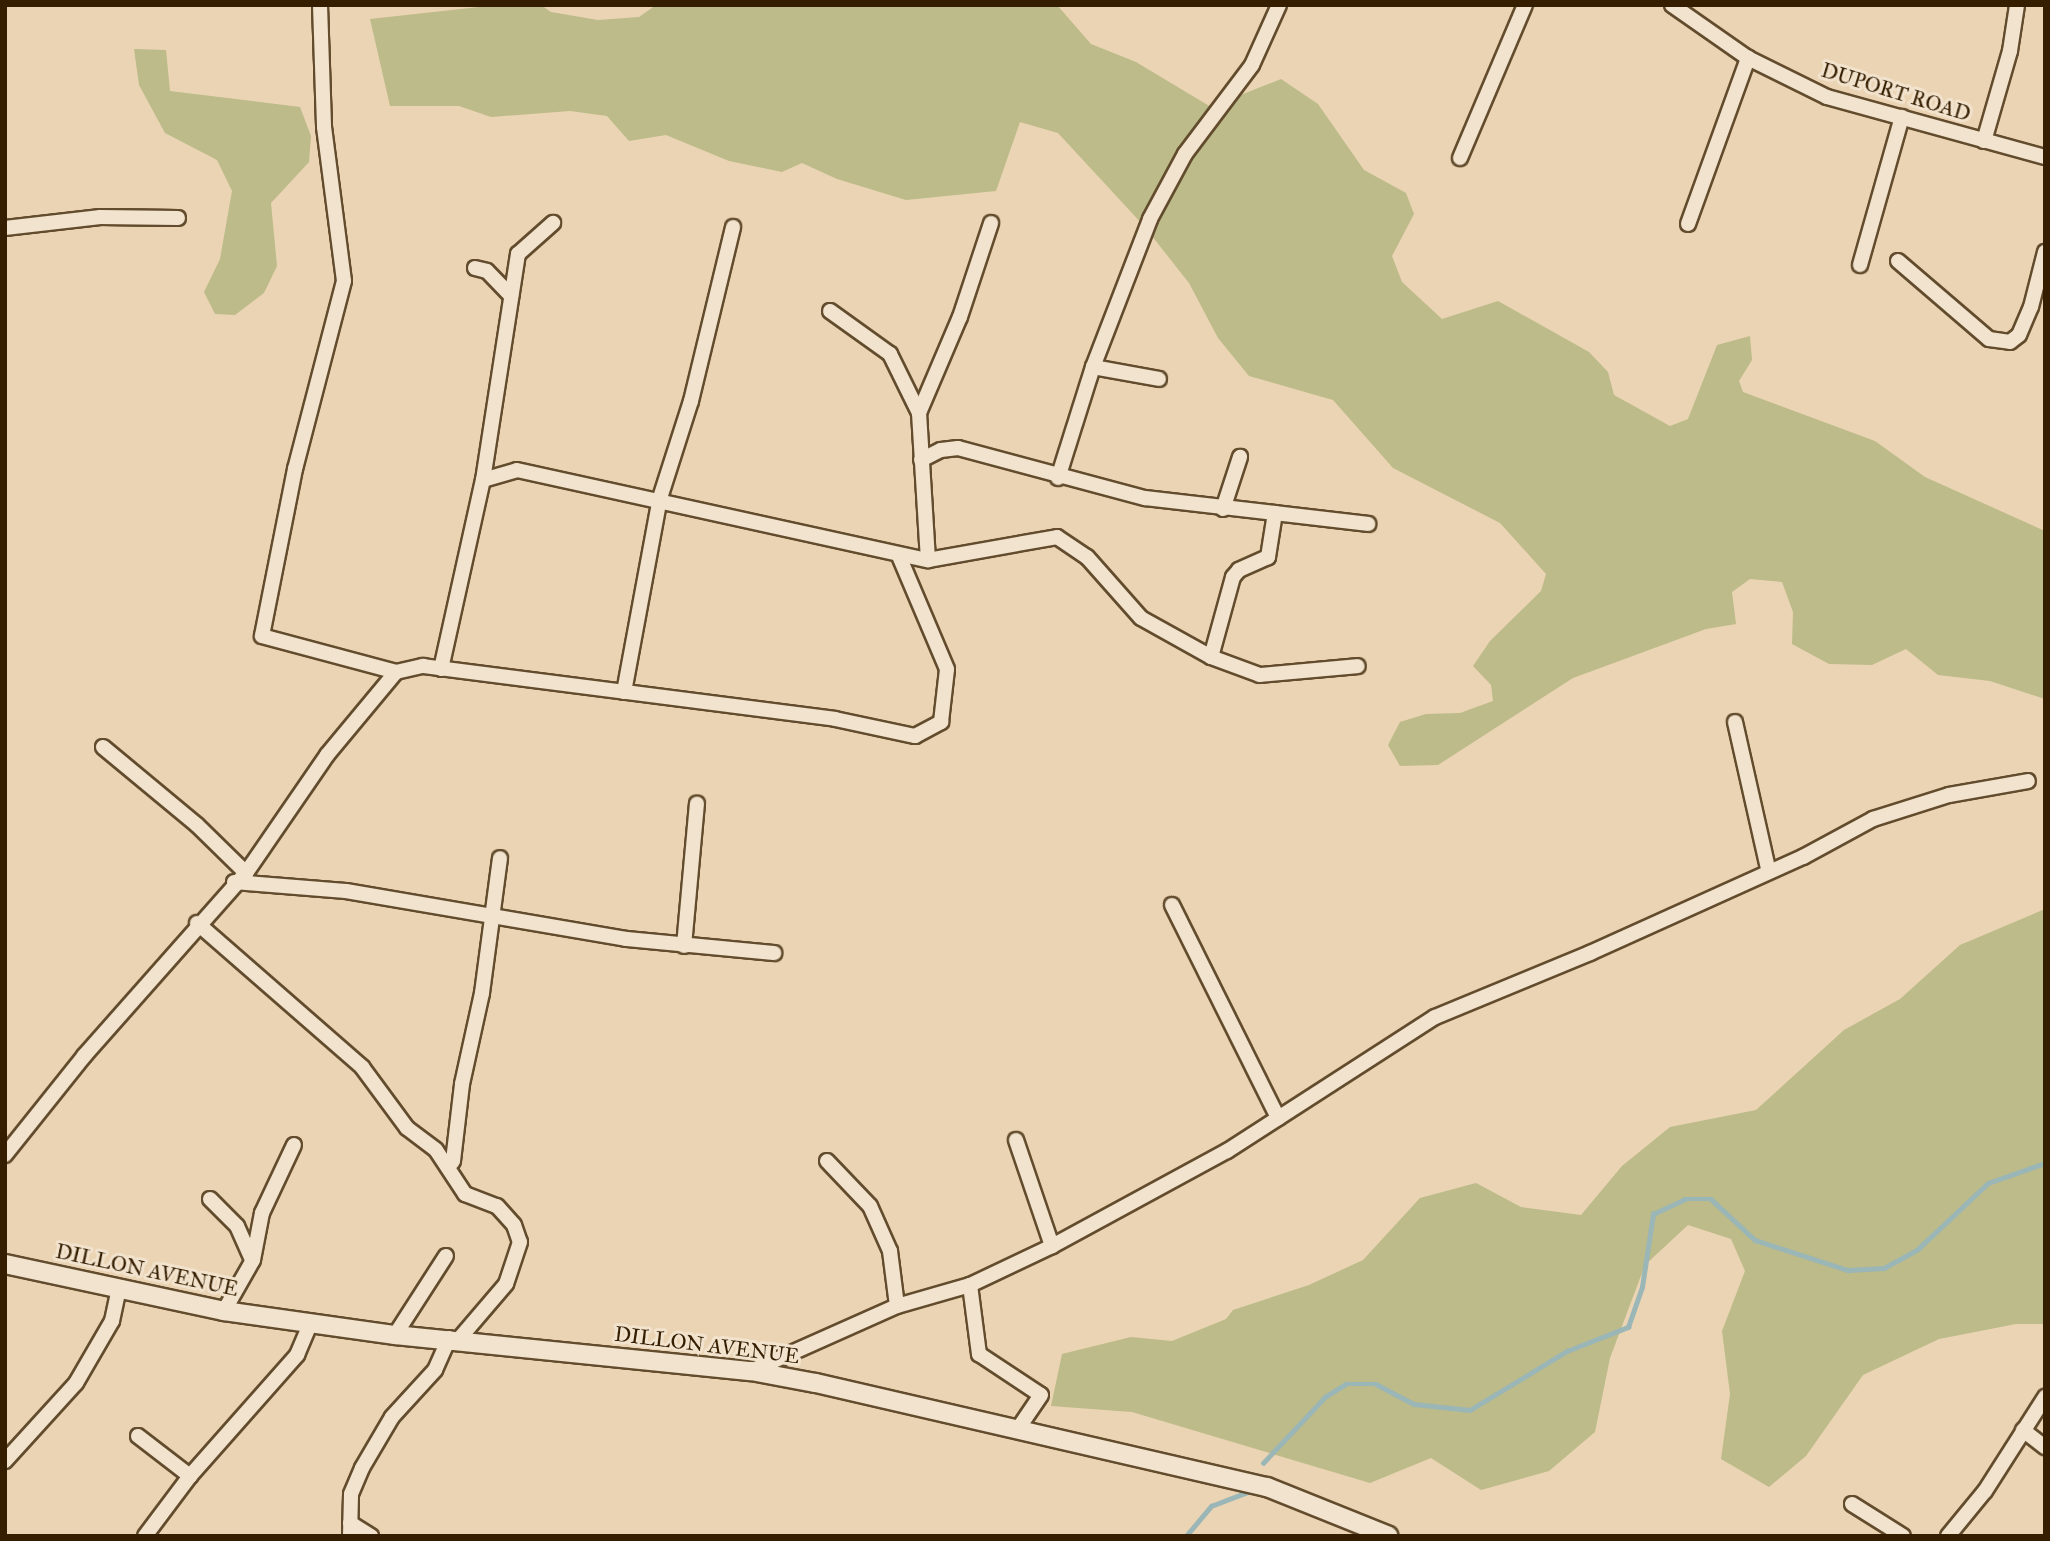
<!DOCTYPE html>
<style>
body{margin:0}
#map{position:relative;width:2050px;height:1541px;overflow:hidden;background:#ebd4b3;font-family:"IM FELL Great Primer",serif}
div>[style]{position:absolute}
.green>*{inset:0;background:#bcbb89}
.stream>*{height:4.5px;margin:-2.25px;padding:0 2.25px;transform-origin:2.25px;border-radius:2.25px;background:#9bb6b6}
.roads{filter:drop-shadow(2px 0 #624c2d) drop-shadow(-2px 0 #624c2d) drop-shadow(0 2px #624c2d) drop-shadow(0 -2px #624c2d)}
.minor>*{height:14px;margin:-7px;padding:0 7px;transform-origin:7px;border-radius:7px;background:#f2e3ce}
.tertiary>*{height:18px;margin:-9px;padding:0 9px;transform-origin:9px;border-radius:9px;background:#f2e3ce}
span{translate:-50% -50%;white-space:nowrap;text-align:center;line-height:1.15;-webkit-text-stroke:6px #f2e3ce;paint-order:stroke}
.street-label{font-size:21px;color:#351e00}
.frame{position:absolute;inset:0;border:7px solid #351e00;pointer-events:none}
</style>
<div id="map">
<div class="green">
<i style="clip-path:polygon(497px 5px,541px 5px,551px 12px,598px 20px,639px 17px,656px 5px,1057px 5px,1091px 44px,1136px 62px,1211px 107px,1281px 79px,1318px 104px,1364px 170px,1406px 193px,1414px 214px,1392px 256px,1402px 282px,1442px 319px,1498px 301px,1589px 352px,1608px 372px,1614px 395px,1670px 426px,1688px 419px,1717px 345px,1750px 336px,1752px 360px,1739px 381px,1743px 392px,1875px 441px,1925px 477px,2045px 531px,2045px 699px,1990px 681px,1938px 675px,1906px 649px,1872px 665px,1829px 664px,1792px 644px,1793px 612px,1782px 582px,1750px 579px,1732px 592px,1736px 624px,1706px 629px,1573px 678px,1438px 765px,1400px 766px,1388px 745px,1400px 722px,1426px 714px,1460px 713px,1493px 701px,1491px 685px,1473px 666px,1490px 641px,1541px 591px,1546px 574px,1500px 523px,1393px 468px,1333px 400px,1249px 376px,1218px 338px,1189px 283px,1144px 226px,1058px 133px,1020px 122px,996px 191px,906px 200px,837px 179px,802px 163px,782px 172px,729px 161px,666px 135px,629px 141px,607px 116px,570px 111px,491px 117px,459px 106px,390px 106px,370px 19px)"></i>
<i style="clip-path:polygon(134px 49px,166px 50px,170px 91px,300px 107px,311px 136px,309px 162px,271px 203px,277px 266px,264px 293px,235px 315px,215px 314px,204px 292px,220px 259px,232px 191px,217px 160px,165px 133px,139px 85px)"></i>
<i style="clip-path:polygon(2045px 909px,2045px 1324px,2016px 1324px,1939px 1339px,1863px 1375px,1806px 1456px,1769px 1487px,1721px 1459px,1730px 1394px,1722px 1331px,1745px 1271px,1731px 1239px,1688px 1225px,1645px 1265px,1610px 1358px,1595px 1432px,1549px 1471px,1481px 1490px,1431px 1458px,1370px 1483px,1132px 1412px,1051px 1406px,1062px 1354px,1131px 1337px,1172px 1341px,1226px 1319px,1233px 1310px,1309px 1285px,1363px 1260px,1420px 1198px,1476px 1183px,1521px 1207px,1581px 1215px,1622px 1166px,1670px 1127px,1756px 1110px,1844px 1030px,1900px 999px,1960px 945px)"></i>
</div>
<div class="stream">
<i style="left:1263px;top:1463px;width:91px;rotate:-46.8deg"></i>
<i style="left:1325px;top:1397px;width:25px;rotate:-32deg"></i>
<i style="left:1346px;top:1384px;width:30px"></i>
<i style="left:1376px;top:1384px;width:43px;rotate:27.8deg"></i>
<i style="left:1414px;top:1404px;width:56px;rotate:6.1deg"></i>
<i style="left:1470px;top:1410px;width:114px;rotate:-31.3deg"></i>
<i style="left:1567px;top:1351px;width:66px;rotate:-21.5deg"></i>
<i style="left:1628px;top:1327px;width:42px;rotate:-70.7deg"></i>
<i style="left:1642px;top:1287px;width:74px;rotate:-81.4deg"></i>
<i style="left:1653px;top:1214px;width:35px;rotate:-25deg"></i>
<i style="left:1685px;top:1199px;width:26px"></i>
<i style="left:1711px;top:1199px;width:60px;rotate:43deg"></i>
<i style="left:1755px;top:1240px;width:98px;rotate:17.9deg"></i>
<i style="left:1848px;top:1270px;width:36px;rotate:-3deg"></i>
<i style="left:1884px;top:1268px;width:39px;rotate:-29deg"></i>
<i style="left:1918px;top:1249px;width:96px;rotate:-43.3deg"></i>
<i style="left:1988px;top:1183px;width:60px;rotate:-19.3deg"></i>
<i style="left:1186px;top:1536px;width:39px;rotate:-50deg"></i>
<i style="left:1211px;top:1506px;width:39px;rotate:-21deg"></i>
</div>
<div class="roads">
<div class="minor">
<i style="left:320px;top:5px;width:122px;rotate:88.1deg"></i>
<i style="left:324px;top:127px;width:155px;rotate:82.6deg"></i>
<i style="left:344px;top:281px;width:194px;rotate:104.6deg"></i>
<i style="left:295px;top:469px;width:170px;rotate:101.2deg"></i>
<i style="left:262px;top:636px;width:139px;rotate:15deg"></i>
<i style="left:1672px;top:5px;width:93px;rotate:34.9deg"></i>
<i style="left:1748px;top:58px;width:88px;rotate:26.3deg"></i>
<i style="left:1827px;top:97px;width:226px;rotate:15.4deg"></i>
<i style="left:1984px;top:141px;width:94px;rotate:-73.9deg"></i>
<i style="left:2010px;top:51px;width:47px;rotate:-81.3deg"></i>
<i style="left:1460px;top:158px;width:166px;rotate:-67deg"></i>
<i style="left:1688px;top:224px;width:177px;rotate:-70.1deg"></i>
<i style="left:5px;top:228px;width:96px;rotate:-6.6deg"></i>
<i style="left:100px;top:217px;width:78px;rotate:0.7deg"></i>
<i style="left:1898px;top:261px;width:120px;rotate:40.6deg"></i>
<i style="left:1989px;top:339px;width:21px;rotate:8deg"></i>
<i style="left:2010px;top:342px;width:11px;rotate:-38deg"></i>
<i style="left:2019px;top:335px;width:30px;rotate:-67deg"></i>
<i style="left:2031px;top:307px;width:57px;rotate:-75.7deg"></i>
<i style="left:1860px;top:265px;width:154px;rotate:-74.2deg"></i>
<i style="left:475px;top:268px;width:12px;rotate:14deg"></i>
<i style="left:487px;top:271px;width:35px;rotate:46deg"></i>
<i style="left:830px;top:311px;width:74px;rotate:35.6deg"></i>
<i style="left:890px;top:354px;width:66px;rotate:63.8deg"></i>
<i style="left:1093px;top:367px;width:67px;rotate:10.3deg"></i>
<i style="left:921px;top:460px;width:22px;rotate:-27deg"></i>
<i style="left:941px;top:450px;width:17px;rotate:-7deg"></i>
<i style="left:958px;top:448px;width:194px;rotate:15deg"></i>
<i style="left:1145px;top:498px;width:131px;rotate:6.6deg"></i>
<i style="left:1275px;top:513px;width:45px;rotate:99deg"></i>
<i style="left:1268px;top:557px;width:32px;rotate:156deg"></i>
<i style="left:1239px;top:570px;width:9px;rotate:131deg"></i>
<i style="left:1233px;top:577px;width:83px;rotate:105.4deg"></i>
<i style="left:1058px;top:478px;width:116px;rotate:-72.5deg"></i>
<i style="left:1093px;top:367px;width:159px;rotate:-68.9deg"></i>
<i style="left:1150px;top:219px;width:74px;rotate:-61.7deg"></i>
<i style="left:1185px;top:154px;width:111px;rotate:-53deg"></i>
<i style="left:1252px;top:65px;width:66px;rotate:-65.8deg"></i>
<i style="left:483px;top:480px;width:229px;rotate:-81.2deg"></i>
<i style="left:518px;top:254px;width:47px;rotate:-41.5deg"></i>
<i style="left:1223px;top:509px;width:55px;rotate:-71.9deg"></i>
<i style="left:1275px;top:513px;width:94px;rotate:6.7deg"></i>
<i style="left:928px;top:560px;width:147px;rotate:-93.5deg"></i>
<i style="left:919px;top:413px;width:104px;rotate:-66.9deg"></i>
<i style="left:960px;top:317px;width:99px;rotate:-71.7deg"></i>
<i style="left:441px;top:669px;width:194px;rotate:-77.5deg"></i>
<i style="left:483px;top:480px;width:35px;rotate:-16deg"></i>
<i style="left:517px;top:470px;width:421px;rotate:12.4deg"></i>
<i style="left:928px;top:560px;width:131px;rotate:-10.1deg"></i>
<i style="left:1057px;top:537px;width:36px;rotate:34deg"></i>
<i style="left:1087px;top:557px;width:81px;rotate:48.5deg"></i>
<i style="left:1141px;top:618px;width:80px;rotate:29.1deg"></i>
<i style="left:1211px;top:657px;width:52px;rotate:20.2deg"></i>
<i style="left:1260px;top:675px;width:98px;rotate:-5.2deg"></i>
<i style="left:624px;top:692px;width:197px;rotate:-79.5deg"></i>
<i style="left:660px;top:498px;width:102px;rotate:-72.3deg"></i>
<i style="left:691px;top:401px;width:179px;rotate:-76.4deg"></i>
<i style="left:1735px;top:722px;width:151px;rotate:77.3deg"></i>
<i style="left:103px;top:747px;width:122px;rotate:39.7deg"></i>
<i style="left:197px;top:825px;width:69px;rotate:44.4deg"></i>
<i style="left:234px;top:882px;width:112px;rotate:4.6deg"></i>
<i style="left:346px;top:891px;width:284px;rotate:9.7deg"></i>
<i style="left:626px;top:939px;width:149px;rotate:5.4deg"></i>
<i style="left:1172px;top:905px;width:238px;rotate:63.5deg"></i>
<i style="left:197px;top:923px;width:219px;rotate:41.1deg"></i>
<i style="left:362px;top:1067px;width:76px;rotate:53.6deg"></i>
<i style="left:407px;top:1128px;width:36px;rotate:37deg"></i>
<i style="left:436px;top:1150px;width:53px;rotate:56.6deg"></i>
<i style="left:465px;top:1194px;width:34px;rotate:21deg"></i>
<i style="left:497px;top:1206px;width:25px;rotate:48deg"></i>
<i style="left:514px;top:1225px;width:18px;rotate:71deg"></i>
<i style="left:520px;top:1242px;width:44px;rotate:108.4deg"></i>
<i style="left:506px;top:1284px;width:72px;rotate:130.5deg"></i>
<i style="left:684px;top:946px;width:143px;rotate:-84.8deg"></i>
<i style="left:1016px;top:1140px;width:112px;rotate:71.2deg"></i>
<i style="left:5px;top:1155px;width:127px;rotate:-51.4deg"></i>
<i style="left:84px;top:1056px;width:244px;rotate:-48.5deg"></i>
<i style="left:246px;top:873px;width:143px;rotate:-55.5deg"></i>
<i style="left:327px;top:755px;width:108px;rotate:-50.3deg"></i>
<i style="left:396px;top:672px;width:28px;rotate:-13deg"></i>
<i style="left:423px;top:666px;width:415px;rotate:7.3deg"></i>
<i style="left:835px;top:719px;width:82px;rotate:12deg"></i>
<i style="left:915px;top:736px;width:30px;rotate:-28deg"></i>
<i style="left:941px;top:722px;width:53px;rotate:-83.5deg"></i>
<i style="left:947px;top:669px;width:123px;rotate:-113deg"></i>
<i style="left:827px;top:1161px;width:62px;rotate:46.3deg"></i>
<i style="left:870px;top:1206px;width:49px;rotate:66deg"></i>
<i style="left:890px;top:1251px;width:55px;rotate:82.7deg"></i>
<i style="left:449px;top:1166px;width:6px;rotate:-51deg"></i>
<i style="left:453px;top:1161px;width:78px;rotate:-83.3deg"></i>
<i style="left:462px;top:1084px;width:93px;rotate:-77.6deg"></i>
<i style="left:482px;top:993px;width:136px;rotate:-82.4deg"></i>
<i style="left:210px;top:1199px;width:38px;rotate:45deg"></i>
<i style="left:237px;top:1226px;width:36px;rotate:66deg"></i>
<i style="left:970px;top:1285px;width:70px;rotate:82.6deg"></i>
<i style="left:979px;top:1354px;width:74px;rotate:33.5deg"></i>
<i style="left:1041px;top:1395px;width:41px;rotate:124.1deg"></i>
<i style="left:224px;top:1311px;width:59px;rotate:-60.4deg"></i>
<i style="left:253px;top:1260px;width:48px;rotate:-79.2deg"></i>
<i style="left:262px;top:1213px;width:75px;rotate:-64.8deg"></i>
<i style="left:395px;top:1335px;width:94px;rotate:-57.2deg"></i>
<i style="left:751px;top:1371px;width:160px;rotate:-24deg"></i>
<i style="left:897px;top:1306px;width:76px;rotate:-16deg"></i>
<i style="left:970px;top:1285px;width:91px;rotate:-25.4deg"></i>
<i style="left:1052px;top:1246px;width:199px;rotate:-28.5deg"></i>
<i style="left:1227px;top:1151px;width:247px;rotate:-32.8deg"></i>
<i style="left:1435px;top:1017px;width:168px;rotate:-22.4deg"></i>
<i style="left:1590px;top:953px;width:234px;rotate:-24.3deg"></i>
<i style="left:1803px;top:857px;width:80px;rotate:-28.5deg"></i>
<i style="left:1873px;top:819px;width:80px;rotate:-17.5deg"></i>
<i style="left:1949px;top:795px;width:80px;rotate:-10deg"></i>
<i style="left:2023px;top:1430px;width:28px;rotate:38deg"></i>
<i style="left:138px;top:1436px;width:66px;rotate:37.6deg"></i>
<i style="left:5px;top:1461px;width:105px;rotate:-47.7deg"></i>
<i style="left:76px;top:1383px;width:72px;rotate:-59.9deg"></i>
<i style="left:112px;top:1321px;width:33px;rotate:-78deg"></i>
<i style="left:1852px;top:1504px;width:60px;rotate:32.1deg"></i>
<i style="left:350px;top:1523px;width:25px;rotate:32deg"></i>
<i style="left:145px;top:1536px;width:75px;rotate:-53.1deg"></i>
<i style="left:190px;top:1476px;width:162px;rotate:-48.5deg"></i>
<i style="left:297px;top:1355px;width:36px;rotate:-67deg"></i>
<i style="left:350px;top:1536px;width:42px;rotate:-88.6deg"></i>
<i style="left:351px;top:1494px;width:28px;rotate:-67deg"></i>
<i style="left:362px;top:1468px;width:59px;rotate:-59.5deg"></i>
<i style="left:392px;top:1417px;width:64px;rotate:-47.5deg"></i>
<i style="left:435px;top:1370px;width:35px;rotate:-66deg"></i>
<i style="left:1948px;top:1536px;width:58px;rotate:-50.6deg"></i>
<i style="left:1985px;top:1491px;width:112px;rotate:-57.4deg"></i>
</div>
<div class="tertiary">
<i style="left:5px;top:1264px;width:224px;rotate:12.1deg"></i>
<i style="left:224px;top:1311px;width:173px;rotate:8deg"></i>
<i style="left:395px;top:1335px;width:358px;rotate:5.8deg"></i>
<i style="left:751px;top:1371px;width:66px;rotate:10.5deg"></i>
<i style="left:816px;top:1383px;width:463px;rotate:13deg"></i>
<i style="left:1267px;top:1487px;width:131px;rotate:21.9deg"></i>
</div>
</div>
<div class="street-label">
<span style="left:1896px;top:92px;rotate:17deg">DUPORT ROAD</span>
<span style="left:147px;top:1270px;rotate:12deg">DILLON AVENUE</span>
<span style="left:707px;top:1345px;rotate:7deg">DILLON AVENUE</span>
</div>
<div class="frame"></div>
</div>
